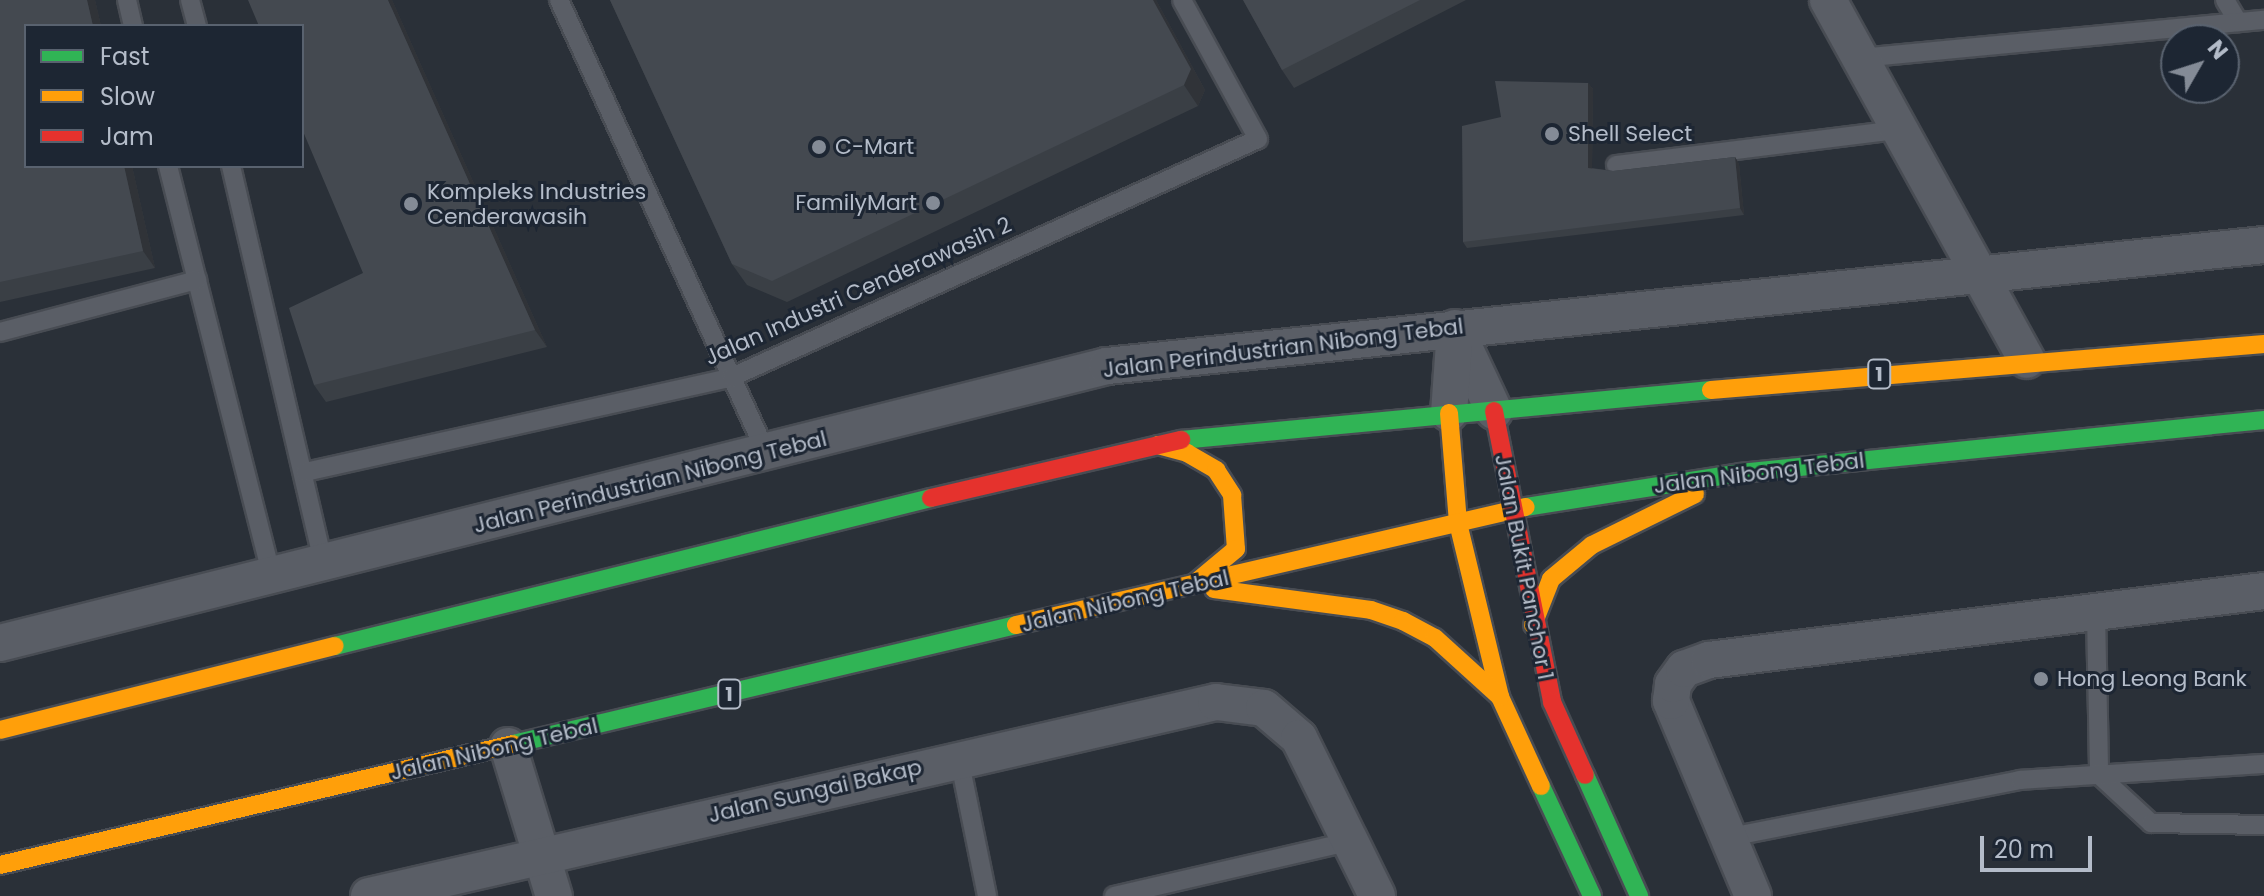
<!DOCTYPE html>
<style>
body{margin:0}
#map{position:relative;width:2264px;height:896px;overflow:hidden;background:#2a3038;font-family:Poppins,sans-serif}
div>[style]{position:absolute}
.roads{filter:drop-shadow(2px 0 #484c53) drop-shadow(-2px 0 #484c53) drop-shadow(0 2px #484c53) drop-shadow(0 -2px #484c53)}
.lane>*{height:18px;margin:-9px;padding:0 9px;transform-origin:9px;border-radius:9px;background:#5a5e66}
.street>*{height:36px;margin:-18px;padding:0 18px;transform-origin:18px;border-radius:18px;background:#5a5e66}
.fast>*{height:18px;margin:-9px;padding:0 9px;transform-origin:9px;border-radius:9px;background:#30b455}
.slow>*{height:18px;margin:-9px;padding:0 9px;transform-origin:9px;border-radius:9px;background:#ff9f0a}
.jam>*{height:18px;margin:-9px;padding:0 9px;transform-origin:9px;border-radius:9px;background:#e5322d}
.wall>*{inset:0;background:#3a3f45}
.shaded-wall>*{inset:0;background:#303338}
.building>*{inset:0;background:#444950}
.dots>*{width:22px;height:22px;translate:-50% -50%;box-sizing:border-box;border:4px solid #1d2633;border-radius:50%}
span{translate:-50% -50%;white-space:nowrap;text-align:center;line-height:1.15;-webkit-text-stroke:6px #1d2633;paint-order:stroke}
.shield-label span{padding:2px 6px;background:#1d2633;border:2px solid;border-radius:6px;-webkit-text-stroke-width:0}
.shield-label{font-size:20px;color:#b4bcc9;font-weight:700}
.poi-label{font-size:22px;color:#b4bcc9}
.left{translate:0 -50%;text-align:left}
.right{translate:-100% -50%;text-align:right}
.street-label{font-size:22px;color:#b4bcc9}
.legend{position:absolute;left:24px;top:24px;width:280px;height:144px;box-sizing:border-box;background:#1d2633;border:2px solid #59626f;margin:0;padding:10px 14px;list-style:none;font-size:24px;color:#b4bcc9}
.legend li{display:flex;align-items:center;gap:16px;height:40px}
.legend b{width:40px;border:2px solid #59626f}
.north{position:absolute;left:2160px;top:24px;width:80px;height:80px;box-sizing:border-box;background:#1d2633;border:2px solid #59626f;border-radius:50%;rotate:51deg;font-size:22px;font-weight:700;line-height:32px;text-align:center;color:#b4bcc9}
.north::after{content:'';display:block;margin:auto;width:28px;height:36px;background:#848b96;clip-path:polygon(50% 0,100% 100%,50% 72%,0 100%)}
.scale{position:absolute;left:1980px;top:836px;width:112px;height:36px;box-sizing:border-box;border:4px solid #b4bcc9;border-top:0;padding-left:10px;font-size:24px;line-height:28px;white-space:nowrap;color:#b4bcc9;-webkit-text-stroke:6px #1d2633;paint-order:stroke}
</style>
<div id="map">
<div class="roads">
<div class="lane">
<i style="left:127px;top:0;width:27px;rotate:77deg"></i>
<i style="left:190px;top:0;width:27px;rotate:75deg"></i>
<i style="left:559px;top:0;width:499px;rotate:65.4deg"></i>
<i style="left:2225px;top:0;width:26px;rotate:59deg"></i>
<i style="left:1860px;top:58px;width:406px;rotate:-5.4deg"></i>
<i style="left:1616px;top:165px;width:285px;rotate:-7.1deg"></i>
<i style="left:168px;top:166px;width:420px;rotate:75.8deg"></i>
<i style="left:231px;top:166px;width:405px;rotate:76.9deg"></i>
<i style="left:0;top:332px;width:204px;rotate:-14.8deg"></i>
<i style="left:305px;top:472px;width:437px;rotate:-12.5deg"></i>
<i style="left:732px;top:377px;width:577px;rotate:-24.35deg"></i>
<i style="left:1258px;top:139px;width:158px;rotate:-118.7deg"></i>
<i style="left:2096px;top:612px;width:163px;rotate:88.9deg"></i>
<i style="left:2099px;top:775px;width:71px;rotate:42.7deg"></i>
<i style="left:2151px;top:823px;width:113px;rotate:1deg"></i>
<i style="left:959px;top:758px;width:141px;rotate:78.5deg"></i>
<i style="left:1730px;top:837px;width:296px;rotate:-11.1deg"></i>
<i style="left:2020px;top:780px;width:245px;rotate:-3.8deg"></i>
<i style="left:1114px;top:896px;width:244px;rotate:-13deg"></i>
</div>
<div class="street">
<i style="left:1828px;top:0;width:411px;rotate:61.1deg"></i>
<i style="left:1455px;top:328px;width:92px;rotate:64.8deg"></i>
<i style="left:1449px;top:413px;width:83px;rotate:-85.9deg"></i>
<i style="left:0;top:643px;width:1141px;rotate:-14.05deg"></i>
<i style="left:1107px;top:366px;width:1163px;rotate:-5.97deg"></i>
<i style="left:508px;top:746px;width:157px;rotate:73deg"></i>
<i style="left:369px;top:896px;width:869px;rotate:-12.9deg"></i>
<i style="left:1216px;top:702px;width:48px;rotate:7.1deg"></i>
<i style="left:1264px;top:708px;width:46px;rotate:40.6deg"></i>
<i style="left:1299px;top:738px;width:176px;rotate:63.7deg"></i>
<i style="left:1753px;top:896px;width:212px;rotate:-112.8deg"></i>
<i style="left:1671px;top:701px;width:17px;rotate:-83deg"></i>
<i style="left:1673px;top:684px;width:19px;rotate:-54deg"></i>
<i style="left:1684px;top:669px;width:27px;rotate:-20deg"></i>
<i style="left:1709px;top:660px;width:559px;rotate:-7.09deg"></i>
</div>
<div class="fast">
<i style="left:1181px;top:440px;width:532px;rotate:-5.39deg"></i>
<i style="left:1526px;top:507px;width:217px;rotate:-9deg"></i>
<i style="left:1740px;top:473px;width:527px;rotate:-5.78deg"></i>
<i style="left:335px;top:646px;width:614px;rotate:-13.95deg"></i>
<i style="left:513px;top:744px;width:517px;rotate:-13.31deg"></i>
<i style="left:1585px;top:775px;width:133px;rotate:65.9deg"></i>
<i style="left:1541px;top:786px;width:121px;rotate:65.1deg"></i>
</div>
<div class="slow">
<i style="left:1711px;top:390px;width:555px;rotate:-4.76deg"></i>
<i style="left:1449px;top:413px;width:110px;rotate:85.3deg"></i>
<i style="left:1458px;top:523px;width:179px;rotate:76.4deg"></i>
<i style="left:1500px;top:697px;width:98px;rotate:65.3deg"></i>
<i style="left:1158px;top:445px;width:30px;rotate:15deg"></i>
<i style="left:1187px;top:453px;width:34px;rotate:30deg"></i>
<i style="left:1216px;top:470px;width:30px;rotate:57deg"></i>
<i style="left:1232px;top:495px;width:54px;rotate:85.8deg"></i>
<i style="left:1236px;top:549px;width:55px;rotate:140.2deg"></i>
<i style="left:1214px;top:589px;width:158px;rotate:7.6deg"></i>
<i style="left:1371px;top:610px;width:34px;rotate:19deg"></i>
<i style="left:1403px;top:621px;width:36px;rotate:28deg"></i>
<i style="left:1435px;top:638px;width:88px;rotate:42.2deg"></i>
<i style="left:1016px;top:625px;width:523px;rotate:-13.03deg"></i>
<i style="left:1533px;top:625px;width:49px;rotate:-68.6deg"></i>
<i style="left:1551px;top:579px;width:53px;rotate:-39.7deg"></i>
<i style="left:1592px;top:545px;width:115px;rotate:-26.3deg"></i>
<i style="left:0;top:730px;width:345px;rotate:-14.1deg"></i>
<i style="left:0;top:865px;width:527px;rotate:-13.27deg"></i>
</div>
<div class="jam">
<i style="left:1494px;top:411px;width:297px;rotate:78.7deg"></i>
<i style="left:1552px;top:702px;width:80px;rotate:65.7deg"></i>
<i style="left:931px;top:498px;width:257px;rotate:-13.1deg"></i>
</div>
</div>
<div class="wall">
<i style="clip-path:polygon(0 0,95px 0,101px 26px,26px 26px,132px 166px,155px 268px,0 302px)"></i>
<i style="clip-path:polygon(392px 0,547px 347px,326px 402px,314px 385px,363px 273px)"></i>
<i style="clip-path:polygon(610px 0,1156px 0,1205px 90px,1198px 106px,787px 302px,747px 285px,732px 264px)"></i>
<i style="clip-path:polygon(1243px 0,1466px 0,1294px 88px,1282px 70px)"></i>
<i style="clip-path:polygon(1588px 83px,1593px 89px,1592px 168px,1613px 171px,1735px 157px,1739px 164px,1744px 215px,1467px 248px,1463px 242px,1501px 117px)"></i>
</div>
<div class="shaded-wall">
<i style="clip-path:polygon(87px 0,95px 0,101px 26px,93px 26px)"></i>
<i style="clip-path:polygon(388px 0,392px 0,547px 347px,535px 330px)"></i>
<i style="clip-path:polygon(1153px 0,1156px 0,1205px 90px,1198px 106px,1184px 85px)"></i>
<i style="clip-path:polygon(1588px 83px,1593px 89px,1592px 174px,1588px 168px)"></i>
<i style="clip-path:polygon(1735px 157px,1739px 164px,1744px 215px,1740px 208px)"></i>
<i style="clip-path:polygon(124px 166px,132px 166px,155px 268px,143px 251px)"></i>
</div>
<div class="building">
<i style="clip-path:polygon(0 0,87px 0,93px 26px,26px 26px,26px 166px,124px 166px,143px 251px,0 282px)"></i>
<i style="clip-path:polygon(248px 0,388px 0,535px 330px,314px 385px,289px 308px,363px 273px,302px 129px,302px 26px,259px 26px)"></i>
<i style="clip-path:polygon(610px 0,1153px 0,1191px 69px,1184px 85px,772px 281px,732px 264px)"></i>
<i style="clip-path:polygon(1243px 0,1420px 0,1282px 70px)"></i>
<i style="clip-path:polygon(1495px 81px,1588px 83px,1588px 168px,1613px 171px,1735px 157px,1740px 208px,1463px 242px,1462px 126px,1501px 117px)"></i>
</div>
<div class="dots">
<i style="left:1552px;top:134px;background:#848b96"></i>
<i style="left:819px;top:147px;background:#848b96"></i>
<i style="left:933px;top:203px;background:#848b96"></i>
<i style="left:411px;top:204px;background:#848b96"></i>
<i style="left:2041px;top:679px;background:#848b96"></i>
</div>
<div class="shield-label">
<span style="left:1879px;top:374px">1</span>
<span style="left:729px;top:694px">1</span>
</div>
<div class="poi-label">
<span class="left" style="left:1568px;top:134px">Shell Select</span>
<span class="left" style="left:835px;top:147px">C-Mart</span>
<span class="left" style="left:427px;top:204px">Kompleks Industries<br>Cenderawasih</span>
<span class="right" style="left:917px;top:203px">FamilyMart</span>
<span class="left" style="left:2057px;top:679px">Hong Leong Bank</span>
</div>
<div class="street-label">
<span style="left:858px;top:291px;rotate:-24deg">Jalan Industri Cenderawasih 2</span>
<span style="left:1283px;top:348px;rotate:-7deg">Jalan Perindustrian Nibong Tebal</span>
<span style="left:1759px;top:473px;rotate:-7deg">Jalan Nibong Tebal</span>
<span style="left:650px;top:482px;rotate:-14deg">Jalan Perindustrian Nibong Tebal</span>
<span style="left:1524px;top:567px;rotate:79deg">Jalan Bukit Panchor 1</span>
<span style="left:1125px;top:601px;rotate:-13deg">Jalan Nibong Tebal</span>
<span style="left:494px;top:749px;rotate:-13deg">Jalan Nibong Tebal</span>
<span style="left:815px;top:791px;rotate:-13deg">Jalan Sungai Bakap</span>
</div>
<ul class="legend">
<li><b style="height:10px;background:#30b455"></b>Fast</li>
<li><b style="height:10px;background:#ff9f0a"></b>Slow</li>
<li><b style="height:10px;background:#e5322d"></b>Jam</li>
</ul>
<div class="north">N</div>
<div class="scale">20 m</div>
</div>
